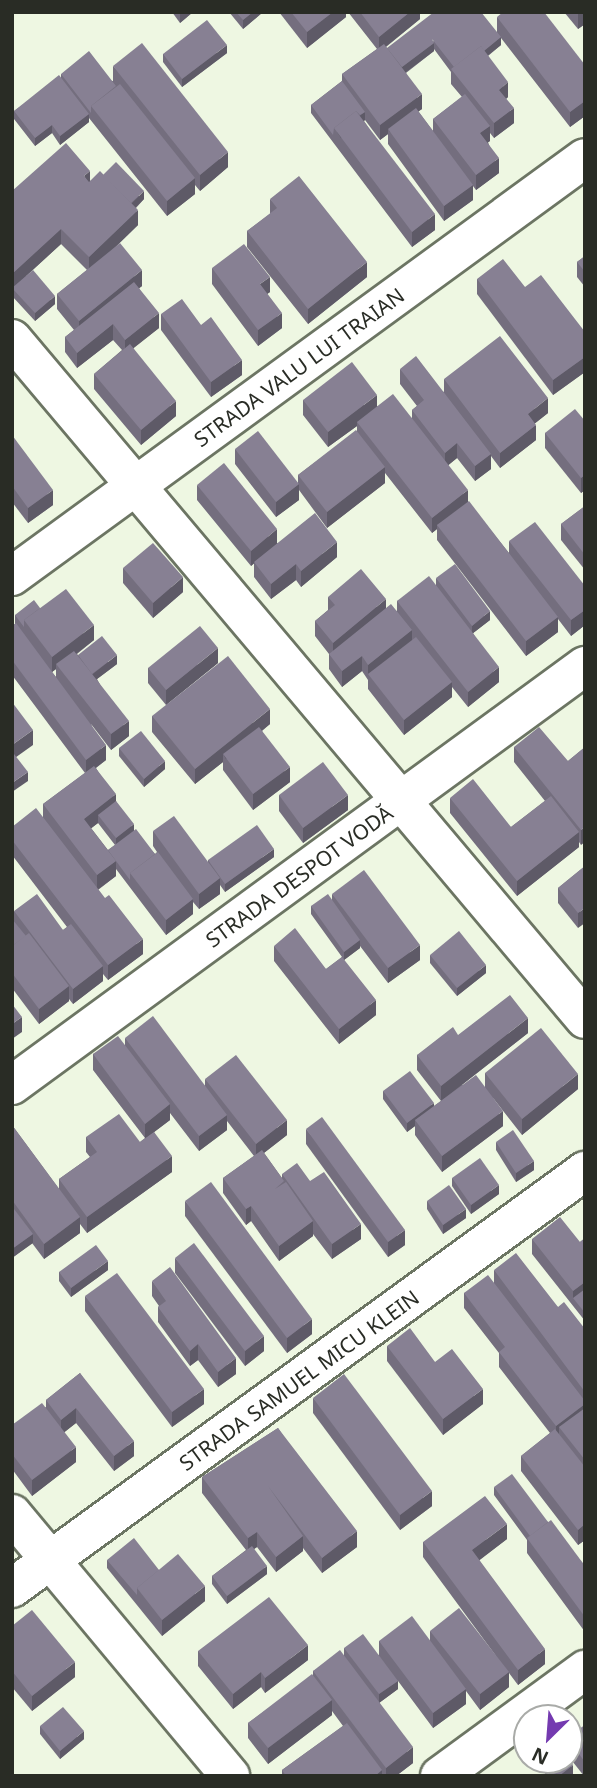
<!DOCTYPE html>
<meta charset="utf-8">
<style>
body{margin:0}
#map{position:relative;width:597px;height:1788px;overflow:hidden;background:#eef7e2;font-family:"Noto Sans",sans-serif}
div>[style]{position:absolute}
.roads{filter:drop-shadow(2px 0 #6c7563) drop-shadow(-2px 0 #6c7563) drop-shadow(0 2px #6c7563) drop-shadow(0 -2px #6c7563)}
.minor>*{height:38px;margin:-19px;padding:0 19px;transform-origin:19px;border-radius:19px;background:#fff}
.wall>*{inset:0;background:#746e7e}
.shaded-wall>*{inset:0;background:#5e5a67}
.building>*{inset:0;background:#878093}
span{translate:-50% -50%;white-space:nowrap;text-align:center;line-height:1.15;-webkit-text-stroke:5px #fff;paint-order:stroke}
.street-label{font-size:21px;color:#292c25}
.frame{position:absolute;inset:0;border:14px solid #292c25;pointer-events:none}
.north{position:absolute;left:513px;top:1704px;width:70px;height:70px;box-sizing:border-box;background:#fff;border:2px solid #a9aba8;border-radius:50%;rotate:205deg;font-size:19px;font-weight:700;line-height:28px;text-align:center;color:#292c25}
.north::after{content:'';display:block;margin:auto;width:24px;height:32px;background:#743ab0;clip-path:polygon(50% 0,100% 100%,50% 72%,0 100%)}
</style>
<div id="map">
<div class="roads">
<div class="minor">
<i style="left:12px;top:339px;width:889px;rotate:49.88deg"></i>
<i style="left:12px;top:576px;width:709px;rotate:-36.11deg"></i>
<i style="left:12px;top:1085px;width:710px;rotate:-36.18deg"></i>
<i style="left:12px;top:1514px;width:341px;rotate:50.2deg"></i>
<i style="left:12px;top:1588px;width:709px;rotate:-36.05deg"></i>
<i style="left:440px;top:1776px;width:180px;rotate:-36.2deg"></i>
</div>
</div>
<div class="wall">
<i style="clip-path:polygon(172px 12px,193px 12px,180px 23px)"></i>
<i style="clip-path:polygon(229px 12px,263px 12px,243px 29px)"></i>
<i style="clip-path:polygon(279px 12px,346px 12px,346px 17px,307px 48px)"></i>
<i style="clip-path:polygon(evenodd,348px 12px,420px 12px,420px 19px,386px 47px,387px 48px,497px 32px,497px 17px,585px 65px,585px 116px,570px 127px,501px 38px,501px 45px,488px 56px,508px 97px,506px 99px,514px 123px,494px 138px,490px 133px,490px 141px,488px 142px,499px 173px,476px 190px,473px 186px,473px 200px,444px 221px,388px 144px,388px 134px,380px 140px,365px 120px,364px 121px,435px 230px,412px 247px,311px 113px,311px 105px,342px 81px,342px 74px,377px 49px,348px 12px,434px 49px,451px 72px,451px 84px,462px 97px,433px 119px,433px 131px,418px 111px,422px 109px,406px 73px,434px 51px,434px 49px)"></i>
<i style="clip-path:polygon(564px 12px,585px 12px,585px 24px,578px 29px)"></i>
<i style="clip-path:polygon(227px 53px,182px 87px,163px 62px,163px 54px)"></i>
<i style="clip-path:polygon(113px 66px,228px 167px,200px 191px,195px 185px,195px 194px,167px 216px,89px 118px,89px 122px,60px 145px,52px 133px,35px 146px,14px 119px,14px 111px,61px 78px,61px 74px,113px 81px)"></i>
<i style="clip-path:polygon(103px 175px,144px 199px,136px 208px,138px 225px,112px 250px,142px 286px,139px 288px,159px 328px,133px 348px,176px 416px,141px 445px,94px 389px,94px 374px,122px 350px,113px 340px,77px 368px,65px 352px,65px 337px,74px 330px,57px 309px,57px 294px,87px 270px,61px 244px,26px 276px,55px 304px,35px 321px,12px 296px,12px 191px,90px 181px)"></i>
<i style="clip-path:polygon(270px 199px,367px 277px,308px 324px,247px 247px,247px 231px,270px 214px)"></i>
<i style="clip-path:polygon(585px 256px,585px 287px,577px 277px,577px 262px)"></i>
<i style="clip-path:polygon(212px 268px,270px 292px,267px 294px,282px 328px,258px 346px,212px 284px)"></i>
<i style="clip-path:polygon(477px 279px,525px 287px,585px 332px,585px 372px,553px 395px,477px 294px)"></i>
<i style="clip-path:polygon(161px 314px,201px 325px,242px 375px,211px 397px,161px 330px)"></i>
<i style="clip-path:polygon(400px 369px,444px 392px,444px 379px,548px 413px,535px 423px,536px 440px,500px 468px,491px 456px,491px 469px,475px 481px,457px 458px,448px 465px,468px 502px,509px 553px,509px 541px,585px 586px,585px 625px,571px 636px,558px 619px,558px 632px,526px 656px,437px 540px,437px 529px,432px 533px,385px 473px,385px 483px,327px 528px,299px 490px,299px 500px,276px 517px,235px 464px,235px 449px,298px 484px,298px 475px,357px 431px,357px 426px,328px 447px,303px 415px,303px 400px,377px 406px,412px 418px,412px 410px,417px 406px,400px 384px)"></i>
<i style="clip-path:polygon(585px 421px,585px 490px,581px 493px,545px 448px,545px 433px)"></i>
<i style="clip-path:polygon(12px 435px,53px 505px,28px 523px,12px 502px)"></i>
<i style="clip-path:polygon(197px 485px,277px 543px,337px 557px,301px 587px,296px 580px,271px 599px,254px 577px,254px 563px,251px 566px,197px 500px)"></i>
<i style="clip-path:polygon(585px 506px,585px 570px,561px 540px,561px 524px)"></i>
<i style="clip-path:polygon(123px 568px,183px 592px,153px 618px,123px 583px)"></i>
<i style="clip-path:polygon(436px 578px,490px 620px,473px 633px,499px 682px,468px 707px,452px 687px,452px 697px,404px 735px,368px 689px,368px 680px,362px 671px,342px 687px,329px 669px,329px 654px,315px 636px,315px 621px,328px 610px,328px 597px,397px 611px,397px 601px,436px 585px)"></i>
<i style="clip-path:polygon(evenodd,40px 608px,94px 640px,77px 654px,78px 655px,117px 664px,97px 679px,129px 736px,111px 750px,91px 724px,106px 760px,96px 768px,134px 831px,155px 854px,157px 852px,153px 846px,153px 831px,208px 863px,208px 860px,274px 857px,225px 892px,220px 885px,220px 894px,199px 909px,193px 902px,193px 914px,166px 935px,116px 869px,116px 876px,98px 890px,143px 954px,108px 980px,103px 974px,103px 981px,73px 1004px,69px 999px,69px 1001px,39px 1024px,12px 988px,12px 919px,14px 921px,14px 911px,63px 930px,67px 927px,12px 855px,12px 827px,43px 818px,43px 804px,85px 773px,12px 675px,12px 626px,15px 624px,15px 615px,40px 608px,56px 669px,56px 677px,52px 672px,56px 669px,40px 608px,98px 823px,115px 845px,108px 850px,91px 828px,98px 823px)"></i>
<i style="clip-path:polygon(218px 663px,166px 705px,148px 683px,148px 668px)"></i>
<i style="clip-path:polygon(152px 716px,270px 724px,262px 731px,290px 782px,253px 810px,223px 770px,223px 762px,195px 784px,152px 732px)"></i>
<i style="clip-path:polygon(514px 747px,568px 761px,585px 747px,581px 845px,579px 842px,579px 847px,517px 896px,450px 813px,450px 798px,511px 827px,545px 801px,514px 762px)"></i>
<i style="clip-path:polygon(119px 748px,165px 769px,144px 787px,119px 756px)"></i>
<i style="clip-path:polygon(279px 795px,348px 810px,303px 843px,279px 811px)"></i>
<i style="clip-path:polygon(585px 866px,578px 928px,558px 903px,558px 888px)"></i>
<i style="clip-path:polygon(332px 894px,420px 960px,388px 983px,360px 946px,360px 948px,344px 960px,376px 1015px,339px 1044px,274px 961px,274px 946px,326px 969px,342px 957px,311px 914px,311px 906px,332px 901px)"></i>
<i style="clip-path:polygon(430px 955px,486px 973px,457px 996px,430px 963px)"></i>
<i style="clip-path:polygon(528px 1033px,462px 1085px,485px 1087px,485px 1073px,578px 1089px,522px 1135px,493px 1098px,503px 1126px,442px 1172px,415px 1135px,415px 1126px,407px 1132px,383px 1099px,383px 1091px,434px 1106px,441px 1101px,417px 1070px,417px 1055px,458px 1035px)"></i>
<i style="clip-path:polygon(125px 1038px,205px 1086px,205px 1079px,287px 1135px,264px 1153px,282px 1178px,282px 1174px,310px 1181px,361px 1239px,332px 1259px,313px 1234px,313px 1236px,279px 1261px,251px 1221px,246px 1225px,223px 1193px,223px 1178px,254px 1156px,227px 1121px,227px 1130px,199px 1151px,170px 1113px,170px 1120px,154px 1132px,172px 1172px,87px 1233px,80px 1224px,80px 1233px,44px 1259px,32px 1243px,12px 1258px,12px 1125px,59px 1189px,59px 1179px,90px 1157px,86px 1152px,86px 1137px,140px 1142px,145px 1138px,93px 1070px,93px 1054px,125px 1045px)"></i>
<i style="clip-path:polygon(306px 1129px,405px 1245px,388px 1257px,306px 1144px)"></i>
<i style="clip-path:polygon(496px 1142px,534px 1170px,516px 1182px,496px 1150px)"></i>
<i style="clip-path:polygon(452px 1178px,499px 1194px,471px 1214px,452px 1186px)"></i>
<i style="clip-path:polygon(185px 1201px,312px 1334px,287px 1353px,185px 1216px)"></i>
<i style="clip-path:polygon(427px 1201px,466px 1218px,443px 1234px,427px 1209px)"></i>
<i style="clip-path:polygon(585px 1238px,585px 1321px,532px 1254px,532px 1239px,580px 1242px)"></i>
<i style="clip-path:polygon(175px 1258px,264px 1351px,245px 1366px,175px 1273px)"></i>
<i style="clip-path:polygon(108px 1270px,71px 1297px,59px 1281px,59px 1272px)"></i>
<i style="clip-path:polygon(494px 1270px,558px 1307px,585px 1329px,585px 1540px,578px 1545px,521px 1471px,521px 1456px,550px 1433px,499px 1367px,499px 1353px,464px 1308px,464px 1293px,494px 1283px)"></i>
<i style="clip-path:polygon(152px 1281px,236px 1374px,218px 1387px,198px 1360px,190px 1366px,158px 1322px,158px 1307px,159px 1306px,152px 1296px)"></i>
<i style="clip-path:polygon(85px 1296px,204px 1404px,172px 1427px,85px 1311px)"></i>
<i style="clip-path:polygon(387px 1346px,435px 1362px,483px 1404px,443px 1435px,387px 1361px)"></i>
<i style="clip-path:polygon(80px 1373px,134px 1456px,114px 1471px,76px 1423px,64px 1432px,76px 1462px,32px 1496px,12px 1469px,12px 1425px,46px 1407px,46px 1400px)"></i>
<i style="clip-path:polygon(313px 1398px,432px 1506px,400px 1530px,313px 1413px)"></i>
<i style="clip-path:polygon(278px 1428px,357px 1547px,322px 1573px,303px 1548px,303px 1551px,276px 1572px,257px 1547px,254px 1549px,267px 1574px,227px 1604px,212px 1584px,212px 1576px,246px 1550px,202px 1493px,202px 1477px)"></i>
<i style="clip-path:polygon(494px 1487px,548px 1522px,585px 1566px,585px 1632px,527px 1553px,527px 1540px,494px 1495px)"></i>
<i style="clip-path:polygon(507px 1539px,479px 1560px,545px 1664px,518px 1685px,509px 1673px,509px 1687px,480px 1710px,466px 1691px,466px 1704px,433px 1728px,398px 1681px,398px 1689px,379px 1703px,413px 1763px,396px 1776px,282px 1776px,282px 1770px,343px 1726px,332px 1711px,332px 1715px,268px 1764px,248px 1738px,248px 1723px,313px 1676px,313px 1671px,344px 1656px,344px 1648px,379px 1655px,379px 1641px,430px 1642px,430px 1631px,496px 1656px,423px 1557px,423px 1542px)"></i>
<i style="clip-path:polygon(107px 1560px,159px 1570px,205px 1601px,162px 1636px,107px 1568px)"></i>
<i style="clip-path:polygon(12px 1626px,75px 1677px,32px 1711px,12px 1687px)"></i>
<i style="clip-path:polygon(198px 1651px,308px 1660px,265px 1693px,261px 1687px,233px 1709px,198px 1666px)"></i>
<i style="clip-path:polygon(585px 1725px,585px 1776px,584px 1776px,569px 1757px,569px 1737px)"></i>
<i style="clip-path:polygon(40px 1726px,84px 1739px,60px 1759px,40px 1734px)"></i>
<i style="clip-path:polygon(535px 1760px,569px 1760px,573px 1774px,570px 1776px,547px 1776px)"></i>
</div>
<div class="shaded-wall">
<i style="clip-path:polygon(183px 12px,193px 12px,180px 23px,180px 14px)"></i>
<i style="clip-path:polygon(253px 12px,263px 12px,243px 29px,243px 20px)"></i>
<i style="clip-path:polygon(333px 12px,346px 12px,346px 17px,307px 48px,307px 32px)"></i>
<i style="clip-path:polygon(410px 12px,420px 12px,420px 19px,379px 52px,379px 37px)"></i>
<i style="clip-path:polygon(580px 12px,585px 12px,585px 24px,578px 29px,578px 14px)"></i>
<i style="clip-path:polygon(501px 37px,501px 45px,459px 78px,458px 71px)"></i>
<i style="clip-path:polygon(434px 43px,434px 51px,398px 78px,398px 70px)"></i>
<i style="clip-path:polygon(227px 45px,227px 53px,182px 87px,182px 79px)"></i>
<i style="clip-path:polygon(508px 82px,508px 97px,499px 105px,499px 90px)"></i>
<i style="clip-path:polygon(422px 94px,422px 109px,390px 132px,388px 129px,388px 134px,380px 140px,380px 125px)"></i>
<i style="clip-path:polygon(585px 101px,585px 116px,570px 127px,570px 112px)"></i>
<i style="clip-path:polygon(514px 108px,514px 123px,494px 138px,494px 123px)"></i>
<i style="clip-path:polygon(365px 112px,365px 120px,341px 138px,337px 132px)"></i>
<i style="clip-path:polygon(89px 114px,89px 122px,60px 145px,60px 136px)"></i>
<i style="clip-path:polygon(52px 125px,52px 133px,35px 146px,35px 138px)"></i>
<i style="clip-path:polygon(490px 126px,490px 141px,480px 148px,480px 133px)"></i>
<i style="clip-path:polygon(228px 152px,228px 167px,200px 191px,200px 175px)"></i>
<i style="clip-path:polygon(499px 158px,499px 173px,476px 190px,476px 175px)"></i>
<i style="clip-path:polygon(90px 171px,90px 186px,84px 176px)"></i>
<i style="clip-path:polygon(195px 178px,195px 194px,167px 216px,167px 201px)"></i>
<i style="clip-path:polygon(473px 185px,473px 200px,444px 221px,444px 206px)"></i>
<i style="clip-path:polygon(144px 191px,144px 199px,128px 215px,128px 207px)"></i>
<i style="clip-path:polygon(138px 210px,138px 225px,89px 273px,89px 257px)"></i>
<i style="clip-path:polygon(435px 214px,435px 230px,412px 247px,412px 232px)"></i>
<i style="clip-path:polygon(61px 229px,61px 244px,12px 289px,12px 274px)"></i>
<i style="clip-path:polygon(367px 262px,367px 277px,308px 324px,308px 309px)"></i>
<i style="clip-path:polygon(142px 270px,142px 286px,79px 336px,79px 321px)"></i>
<i style="clip-path:polygon(270px 277px,270px 292px,260px 299px,260px 284px)"></i>
<i style="clip-path:polygon(55px 296px,55px 304px,35px 321px,35px 313px)"></i>
<i style="clip-path:polygon(159px 313px,159px 328px,125px 355px,125px 340px)"></i>
<i style="clip-path:polygon(282px 313px,282px 328px,258px 346px,258px 330px)"></i>
<i style="clip-path:polygon(113px 324px,113px 340px,77px 368px,77px 353px)"></i>
<i style="clip-path:polygon(585px 357px,585px 372px,553px 395px,553px 380px)"></i>
<i style="clip-path:polygon(242px 360px,242px 375px,211px 397px,211px 382px)"></i>
<i style="clip-path:polygon(377px 395px,377px 411px,357px 422px,357px 426px,328px 447px,328px 432px)"></i>
<i style="clip-path:polygon(548px 398px,548px 413px,528px 429px,528px 414px)"></i>
<i style="clip-path:polygon(176px 401px,176px 416px,141px 445px,141px 430px)"></i>
<i style="clip-path:polygon(536px 425px,536px 440px,500px 468px,500px 453px)"></i>
<i style="clip-path:polygon(457px 443px,457px 458px,445px 468px,445px 453px)"></i>
<i style="clip-path:polygon(491px 454px,491px 469px,475px 481px,475px 466px)"></i>
<i style="clip-path:polygon(385px 467px,385px 483px,327px 528px,327px 512px)"></i>
<i style="clip-path:polygon(585px 475px,585px 490px,581px 493px,581px 478px)"></i>
<i style="clip-path:polygon(299px 484px,299px 500px,276px 517px,276px 502px)"></i>
<i style="clip-path:polygon(53px 490px,53px 505px,28px 523px,28px 508px)"></i>
<i style="clip-path:polygon(468px 490px,468px 505px,437px 525px,437px 529px,432px 533px,432px 518px)"></i>
<i style="clip-path:polygon(277px 529px,277px 544px,251px 566px,251px 551px)"></i>
<i style="clip-path:polygon(337px 542px,337px 557px,301px 587px,301px 571px)"></i>
<i style="clip-path:polygon(296px 564px,296px 580px,271px 599px,271px 584px)"></i>
<i style="clip-path:polygon(183px 577px,183px 592px,153px 618px,153px 603px)"></i>
<i style="clip-path:polygon(386px 599px,386px 614px,333px 658px,333px 643px)"></i>
<i style="clip-path:polygon(585px 610px,585px 625px,571px 636px,571px 620px)"></i>
<i style="clip-path:polygon(490px 611px,490px 620px,472px 634px,472px 626px)"></i>
<i style="clip-path:polygon(558px 617px,558px 632px,526px 656px,526px 641px)"></i>
<i style="clip-path:polygon(94px 625px,94px 640px,59px 667px,56px 664px,56px 669px,52px 672px,52px 657px)"></i>
<i style="clip-path:polygon(412px 630px,412px 645px,368px 674px,368px 680px,368px 665px)"></i>
<i style="clip-path:polygon(218px 648px,218px 663px,166px 705px,166px 690px)"></i>
<i style="clip-path:polygon(117px 655px,117px 664px,89px 685px,89px 677px)"></i>
<i style="clip-path:polygon(362px 656px,362px 671px,342px 687px,342px 671px)"></i>
<i style="clip-path:polygon(499px 667px,499px 682px,468px 707px,468px 692px)"></i>
<i style="clip-path:polygon(452px 682px,452px 697px,404px 735px,404px 720px)"></i>
<i style="clip-path:polygon(270px 709px,270px 724px,226px 759px,223px 754px,223px 762px,195px 784px,195px 769px)"></i>
<i style="clip-path:polygon(129px 721px,129px 736px,111px 750px,111px 734px)"></i>
<i style="clip-path:polygon(33px 730px,33px 745px,12px 760px,12px 745px)"></i>
<i style="clip-path:polygon(106px 745px,106px 760px,86px 775px,86px 760px)"></i>
<i style="clip-path:polygon(165px 761px,165px 769px,144px 787px,144px 779px)"></i>
<i style="clip-path:polygon(290px 767px,290px 782px,253px 810px,253px 794px)"></i>
<i style="clip-path:polygon(28px 772px,28px 781px,12px 792px,12px 783px)"></i>
<i style="clip-path:polygon(116px 794px,116px 809px,98px 815px,98px 823px,84px 834px,84px 819px)"></i>
<i style="clip-path:polygon(348px 795px,348px 810px,303px 843px,303px 828px)"></i>
<i style="clip-path:polygon(134px 824px,134px 832px,116px 846px,116px 838px)"></i>
<i style="clip-path:polygon(585px 827px,585px 842px,581px 845px,581px 830px)"></i>
<i style="clip-path:polygon(579px 832px,579px 847px,517px 896px,517px 881px)"></i>
<i style="clip-path:polygon(274px 849px,274px 857px,225px 892px,225px 884px)"></i>
<i style="clip-path:polygon(116px 861px,116px 876px,97px 890px,97px 875px)"></i>
<i style="clip-path:polygon(220px 878px,220px 894px,199px 909px,199px 894px)"></i>
<i style="clip-path:polygon(193px 899px,193px 914px,166px 935px,166px 920px)"></i>
<i style="clip-path:polygon(585px 908px,585px 923px,578px 928px,578px 913px)"></i>
<i style="clip-path:polygon(143px 939px,143px 954px,108px 980px,108px 965px)"></i>
<i style="clip-path:polygon(360px 940px,360px 948px,344px 960px,344px 952px)"></i>
<i style="clip-path:polygon(420px 945px,420px 960px,388px 983px,388px 968px)"></i>
<i style="clip-path:polygon(486px 965px,486px 973px,457px 996px,457px 988px)"></i>
<i style="clip-path:polygon(103px 966px,103px 981px,73px 1004px,73px 989px)"></i>
<i style="clip-path:polygon(69px 986px,69px 1001px,39px 1024px,39px 1009px)"></i>
<i style="clip-path:polygon(376px 1000px,376px 1015px,339px 1044px,339px 1029px)"></i>
<i style="clip-path:polygon(22px 1017px,22px 1032px,12px 1039px,12px 1024px)"></i>
<i style="clip-path:polygon(528px 1018px,528px 1033px,441px 1101px,441px 1086px)"></i>
<i style="clip-path:polygon(578px 1074px,578px 1089px,522px 1135px,522px 1119px)"></i>
<i style="clip-path:polygon(434px 1103px,434px 1112px,415px 1120px,415px 1126px,407px 1132px,407px 1123px)"></i>
<i style="clip-path:polygon(170px 1104px,170px 1120px,145px 1139px,145px 1124px)"></i>
<i style="clip-path:polygon(503px 1111px,503px 1126px,442px 1172px,442px 1156px)"></i>
<i style="clip-path:polygon(227px 1115px,227px 1130px,199px 1151px,199px 1136px)"></i>
<i style="clip-path:polygon(287px 1120px,287px 1135px,256px 1159px,256px 1144px)"></i>
<i style="clip-path:polygon(172px 1156px,172px 1172px,87px 1233px,87px 1217px)"></i>
<i style="clip-path:polygon(534px 1161px,534px 1170px,516px 1182px,516px 1173px)"></i>
<i style="clip-path:polygon(499px 1185px,499px 1194px,471px 1214px,471px 1205px)"></i>
<i style="clip-path:polygon(251px 1206px,251px 1221px,246px 1225px,246px 1209px)"></i>
<i style="clip-path:polygon(466px 1209px,466px 1218px,443px 1234px,443px 1225px)"></i>
<i style="clip-path:polygon(80px 1217px,80px 1233px,44px 1259px,44px 1244px)"></i>
<i style="clip-path:polygon(313px 1221px,313px 1236px,279px 1261px,279px 1246px)"></i>
<i style="clip-path:polygon(361px 1224px,361px 1239px,332px 1259px,332px 1244px)"></i>
<i style="clip-path:polygon(405px 1230px,405px 1245px,388px 1257px,388px 1242px)"></i>
<i style="clip-path:polygon(33px 1234px,33px 1243px,12px 1258px,12px 1249px)"></i>
<i style="clip-path:polygon(108px 1261px,108px 1270px,71px 1297px,71px 1288px)"></i>
<i style="clip-path:polygon(585px 1282px,585px 1297px,573px 1298px,573px 1291px)"></i>
<i style="clip-path:polygon(312px 1319px,312px 1334px,287px 1353px,287px 1338px)"></i>
<i style="clip-path:polygon(264px 1336px,264px 1351px,245px 1366px,245px 1351px)"></i>
<i style="clip-path:polygon(198px 1344px,198px 1360px,190px 1366px,190px 1351px)"></i>
<i style="clip-path:polygon(236px 1358px,236px 1374px,218px 1387px,218px 1372px)"></i>
<i style="clip-path:polygon(204px 1389px,204px 1404px,172px 1427px,172px 1412px)"></i>
<i style="clip-path:polygon(483px 1389px,483px 1404px,443px 1435px,443px 1419px)"></i>
<i style="clip-path:polygon(585px 1404px,585px 1419px,559px 1427px,559px 1438px,556px 1441px,556px 1426px)"></i>
<i style="clip-path:polygon(76px 1408px,76px 1423px,61px 1435px,61px 1420px)"></i>
<i style="clip-path:polygon(134px 1441px,134px 1456px,114px 1471px,114px 1456px)"></i>
<i style="clip-path:polygon(76px 1447px,76px 1462px,32px 1496px,32px 1480px)"></i>
<i style="clip-path:polygon(432px 1491px,432px 1506px,400px 1530px,400px 1515px)"></i>
<i style="clip-path:polygon(507px 1524px,507px 1539px,472px 1566px,472px 1550px)"></i>
<i style="clip-path:polygon(585px 1524px,585px 1540px,578px 1545px,578px 1530px)"></i>
<i style="clip-path:polygon(357px 1531px,357px 1547px,322px 1573px,322px 1558px)"></i>
<i style="clip-path:polygon(257px 1532px,257px 1547px,248px 1553px,248px 1538px)"></i>
<i style="clip-path:polygon(303px 1536px,303px 1551px,276px 1572px,276px 1557px)"></i>
<i style="clip-path:polygon(267px 1566px,267px 1574px,227px 1604px,227px 1596px)"></i>
<i style="clip-path:polygon(205px 1586px,205px 1601px,162px 1636px,162px 1620px)"></i>
<i style="clip-path:polygon(308px 1645px,308px 1660px,265px 1693px,265px 1678px)"></i>
<i style="clip-path:polygon(545px 1649px,545px 1664px,518px 1685px,518px 1670px)"></i>
<i style="clip-path:polygon(75px 1662px,75px 1677px,32px 1711px,32px 1696px)"></i>
<i style="clip-path:polygon(261px 1672px,261px 1687px,233px 1709px,233px 1694px)"></i>
<i style="clip-path:polygon(509px 1672px,509px 1687px,480px 1710px,480px 1694px)"></i>
<i style="clip-path:polygon(398px 1681px,398px 1689px,379px 1703px,379px 1694px)"></i>
<i style="clip-path:polygon(466px 1689px,466px 1704px,433px 1728px,433px 1713px)"></i>
<i style="clip-path:polygon(332px 1700px,332px 1715px,268px 1764px,268px 1748px)"></i>
<i style="clip-path:polygon(84px 1731px,84px 1739px,60px 1759px,60px 1751px)"></i>
<i style="clip-path:polygon(413px 1747px,413px 1763px,396px 1776px,386px 1776px,386px 1768px)"></i>
<i style="clip-path:polygon(573px 1765px,573px 1774px,570px 1776px,559px 1776px)"></i>
<i style="clip-path:polygon(382px 1770px,382px 1776px,375px 1776px)"></i>
</div>
<div class="building">
<i style="clip-path:polygon(236px 12px,253px 12px,243px 20px)"></i>
<i style="clip-path:polygon(291px 12px,333px 12px,307px 32px)"></i>
<i style="clip-path:polygon(360px 12px,410px 12px,379px 37px)"></i>
<i style="clip-path:polygon(434px 12px,481px 12px,501px 37px,484px 51px,481px 46px,454px 67px,432px 39px,434px 43px,402px 67px,387px 48px)"></i>
<i style="clip-path:polygon(503px 12px,544px 12px,585px 65px,585px 101px,570px 112px,497px 17px)"></i>
<i style="clip-path:polygon(207px 20px,227px 45px,182px 79px,163px 54px)"></i>
<i style="clip-path:polygon(142px 43px,228px 152px,200px 175px,113px 66px)"></i>
<i style="clip-path:polygon(384px 44px,422px 94px,380px 125px,342px 74px)"></i>
<i style="clip-path:polygon(481px 46px,508px 82px,499px 90px,514px 108px,494px 123px,451px 69px)"></i>
<i style="clip-path:polygon(89px 51px,116px 86px,91px 106px,91px 113px,61px 74px)"></i>
<i style="clip-path:polygon(59px 75px,89px 114px,60px 136px,52px 125px,35px 138px,14px 111px)"></i>
<i style="clip-path:polygon(342px 81px,365px 112px,360px 115px,356px 111px,334px 128px,333px 135px,311px 105px)"></i>
<i style="clip-path:polygon(120px 84px,195px 178px,167px 201px,91px 106px)"></i>
<i style="clip-path:polygon(465px 94px,490px 126px,480px 133px,499px 158px,476px 175px,433px 119px)"></i>
<i style="clip-path:polygon(416px 108px,473px 185px,444px 206px,388px 129px)"></i>
<i style="clip-path:polygon(356px 111px,435px 214px,412px 232px,334px 128px)"></i>
<i style="clip-path:polygon(66px 143px,90px 171px,84px 176px,89px 182px,100px 171px,138px 210px,89px 257px,61px 229px,12px 274px,12px 191px)"></i>
<i style="clip-path:polygon(116px 162px,144px 191px,131px 203px,103px 175px)"></i>
<i style="clip-path:polygon(299px 176px,367px 262px,308px 309px,247px 231px,277px 208px,270px 199px)"></i>
<i style="clip-path:polygon(120px 243px,142px 270px,79px 321px,57px 294px)"></i>
<i style="clip-path:polygon(244px 244px,270px 277px,260px 284px,282px 313px,258px 330px,212px 268px)"></i>
<i style="clip-path:polygon(585px 256px,585px 272px,577px 262px)"></i>
<i style="clip-path:polygon(503px 259px,525px 287px,541px 275px,585px 332px,585px 357px,553px 380px,477px 279px)"></i>
<i style="clip-path:polygon(33px 270px,55px 296px,35px 313px,12px 288px)"></i>
<i style="clip-path:polygon(134px 282px,159px 313px,125px 340px,113px 324px,77px 353px,65px 337px)"></i>
<i style="clip-path:polygon(182px 299px,201px 325px,211px 317px,242px 360px,211px 382px,161px 314px)"></i>
<i style="clip-path:polygon(500px 336px,548px 398px,528px 414px,536px 425px,500px 453px,444px 379px)"></i>
<i style="clip-path:polygon(130px 344px,176px 401px,141px 430px,94px 374px)"></i>
<i style="clip-path:polygon(416px 356px,491px 454px,475px 466px,457px 443px,445px 453px,412px 410px,424px 400px,400px 369px)"></i>
<i style="clip-path:polygon(352px 362px,377px 395px,328px 432px,303px 400px)"></i>
<i style="clip-path:polygon(393px 394px,468px 490px,432px 518px,357px 422px)"></i>
<i style="clip-path:polygon(575px 409px,585px 421px,585px 475px,581px 478px,545px 433px)"></i>
<i style="clip-path:polygon(356px 430px,385px 467px,327px 512px,298px 475px)"></i>
<i style="clip-path:polygon(258px 431px,299px 484px,276px 502px,235px 449px)"></i>
<i style="clip-path:polygon(12px 435px,53px 490px,28px 508px,12px 486px)"></i>
<i style="clip-path:polygon(224px 463px,277px 529px,251px 551px,197px 485px)"></i>
<i style="clip-path:polygon(469px 501px,558px 617px,526px 641px,437px 525px)"></i>
<i style="clip-path:polygon(585px 506px,585px 555px,561px 524px)"></i>
<i style="clip-path:polygon(315px 513px,337px 542px,301px 571px,296px 564px,271px 584px,254px 562px)"></i>
<i style="clip-path:polygon(535px 522px,585px 586px,585px 610px,571px 620px,509px 541px)"></i>
<i style="clip-path:polygon(153px 543px,183px 577px,153px 603px,123px 568px)"></i>
<i style="clip-path:polygon(455px 564px,490px 611px,472px 626px,436px 578px)"></i>
<i style="clip-path:polygon(361px 569px,386px 599px,333px 643px,315px 621px,335px 605px,328px 597px)"></i>
<i style="clip-path:polygon(429px 576px,499px 667px,468px 692px,397px 601px)"></i>
<i style="clip-path:polygon(66px 589px,94px 625px,52px 657px,24px 620px)"></i>
<i style="clip-path:polygon(34px 600px,40px 608px,24px 620px,24px 627px,15px 615px)"></i>
<i style="clip-path:polygon(391px 604px,412px 630px,368px 665px,362px 656px,342px 671px,329px 654px)"></i>
<i style="clip-path:polygon(16px 623px,106px 745px,86px 760px,12px 660px,12px 626px)"></i>
<i style="clip-path:polygon(200px 626px,218px 648px,166px 690px,148px 668px)"></i>
<i style="clip-path:polygon(102px 636px,117px 655px,92px 674px,78px 655px)"></i>
<i style="clip-path:polygon(416px 637px,452px 682px,404px 720px,368px 674px)"></i>
<i style="clip-path:polygon(74px 651px,129px 721px,111px 734px,56px 664px)"></i>
<i style="clip-path:polygon(228px 656px,270px 709px,195px 769px,152px 716px)"></i>
<i style="clip-path:polygon(12px 702px,33px 730px,12px 745px)"></i>
<i style="clip-path:polygon(259px 727px,290px 767px,253px 794px,223px 754px)"></i>
<i style="clip-path:polygon(539px 727px,568px 761px,585px 747px,585px 827px,581px 830px,514px 747px)"></i>
<i style="clip-path:polygon(141px 731px,165px 761px,144px 779px,119px 748px)"></i>
<i style="clip-path:polygon(14px 754px,28px 772px,12px 783px,12px 755px)"></i>
<i style="clip-path:polygon(323px 762px,348px 795px,303px 828px,279px 795px)"></i>
<i style="clip-path:polygon(94px 766px,116px 794px,84px 819px,116px 861px,97px 875px,43px 804px)"></i>
<i style="clip-path:polygon(473px 779px,511px 827px,551px 796px,579px 832px,517px 881px,450px 798px)"></i>
<i style="clip-path:polygon(116px 801px,134px 824px,116px 838px,98px 815px)"></i>
<i style="clip-path:polygon(36px 808px,105px 898px,109px 895px,143px 939px,108px 965px,12px 840px,12px 827px)"></i>
<i style="clip-path:polygon(174px 816px,220px 878px,199px 894px,153px 831px)"></i>
<i style="clip-path:polygon(257px 825px,274px 849px,225px 884px,208px 860px)"></i>
<i style="clip-path:polygon(136px 829px,155px 854px,130px 873px,130px 880px,108px 850px)"></i>
<i style="clip-path:polygon(158px 852px,193px 899px,166px 920px,130px 873px)"></i>
<i style="clip-path:polygon(585px 866px,585px 908px,578px 913px,558px 888px)"></i>
<i style="clip-path:polygon(364px 870px,420px 945px,388px 968px,332px 894px)"></i>
<i style="clip-path:polygon(37px 894px,63px 930px,71px 924px,103px 966px,73px 989px,14px 911px)"></i>
<i style="clip-path:polygon(328px 894px,360px 940px,344px 952px,311px 906px)"></i>
<i style="clip-path:polygon(12px 919px,26px 936px,12px 946px)"></i>
<i style="clip-path:polygon(295px 928px,326px 969px,342px 957px,376px 1000px,339px 1029px,274px 946px)"></i>
<i style="clip-path:polygon(459px 931px,486px 965px,457px 988px,430px 955px)"></i>
<i style="clip-path:polygon(29px 933px,69px 986px,39px 1009px,12px 973px,12px 946px)"></i>
<i style="clip-path:polygon(510px 995px,528px 1018px,441px 1086px,417px 1055px,453px 1027px,458px 1035px)"></i>
<i style="clip-path:polygon(12px 1004px,22px 1017px,12px 1024px)"></i>
<i style="clip-path:polygon(153px 1016px,227px 1115px,199px 1136px,125px 1038px)"></i>
<i style="clip-path:polygon(541px 1028px,578px 1074px,522px 1119px,485px 1073px)"></i>
<i style="clip-path:polygon(118px 1036px,170px 1104px,145px 1124px,93px 1054px)"></i>
<i style="clip-path:polygon(236px 1055px,287px 1120px,256px 1144px,205px 1079px)"></i>
<i style="clip-path:polygon(410px 1071px,434px 1103px,407px 1123px,383px 1091px)"></i>
<i style="clip-path:polygon(476px 1075px,503px 1111px,442px 1156px,415px 1120px)"></i>
<i style="clip-path:polygon(119px 1114px,140px 1142px,154px 1132px,172px 1156px,87px 1217px,59px 1179px,97px 1152px,86px 1137px)"></i>
<i style="clip-path:polygon(322px 1117px,405px 1230px,388px 1242px,306px 1129px)"></i>
<i style="clip-path:polygon(12px 1125px,80px 1217px,44px 1244px,12px 1200px)"></i>
<i style="clip-path:polygon(513px 1130px,534px 1161px,516px 1173px,496px 1142px)"></i>
<i style="clip-path:polygon(262px 1150px,284px 1181px,275px 1189px,286px 1182px,313px 1221px,279px 1246px,251px 1206px,246px 1209px,223px 1178px)"></i>
<i style="clip-path:polygon(480px 1158px,499px 1185px,471px 1205px,452px 1178px)"></i>
<i style="clip-path:polygon(297px 1163px,310px 1181px,324px 1172px,361px 1224px,332px 1244px,282px 1174px)"></i>
<i style="clip-path:polygon(211px 1182px,312px 1319px,287px 1338px,185px 1201px)"></i>
<i style="clip-path:polygon(449px 1185px,466px 1209px,443px 1225px,427px 1201px)"></i>
<i style="clip-path:polygon(14px 1209px,33px 1234px,12px 1249px,12px 1210px)"></i>
<i style="clip-path:polygon(560px 1217px,580px 1242px,585px 1238px,585px 1282px,573px 1291px,532px 1239px)"></i>
<i style="clip-path:polygon(194px 1243px,264px 1336px,245px 1351px,175px 1258px)"></i>
<i style="clip-path:polygon(96px 1245px,108px 1261px,71px 1288px,59px 1272px)"></i>
<i style="clip-path:polygon(516px 1253px,558px 1307px,564px 1302px,585px 1329px,585px 1392px,494px 1270px)"></i>
<i style="clip-path:polygon(170px 1267px,236px 1358px,218px 1372px,198px 1344px,190px 1351px,158px 1307px,166px 1301px,152px 1281px)"></i>
<i style="clip-path:polygon(117px 1273px,204px 1389px,172px 1412px,85px 1296px)"></i>
<i style="clip-path:polygon(488px 1275px,585px 1401px,585px 1404px,556px 1426px,499px 1352px,505px 1347px,464px 1293px)"></i>
<i style="clip-path:polygon(585px 1289px,585px 1313px,573px 1298px)"></i>
<i style="clip-path:polygon(410px 1328px,435px 1362px,452px 1349px,483px 1389px,443px 1419px,387px 1346px)"></i>
<i style="clip-path:polygon(80px 1373px,134px 1441px,114px 1456px,76px 1408px,61px 1420px,46px 1400px)"></i>
<i style="clip-path:polygon(344px 1374px,432px 1491px,400px 1515px,313px 1398px)"></i>
<i style="clip-path:polygon(42px 1403px,76px 1447px,32px 1480px,12px 1454px,12px 1425px)"></i>
<i style="clip-path:polygon(585px 1408px,585px 1460px,559px 1427px)"></i>
<i style="clip-path:polygon(278px 1428px,357px 1531px,322px 1558px,268px 1486px,303px 1536px,276px 1557px,257px 1532px,248px 1538px,202px 1477px)"></i>
<i style="clip-path:polygon(555px 1429px,585px 1467px,585px 1524px,578px 1530px,521px 1456px)"></i>
<i style="clip-path:polygon(512px 1474px,548px 1522px,530px 1536px,494px 1487px)"></i>
<i style="clip-path:polygon(485px 1496px,507px 1524px,472px 1550px,545px 1649px,518px 1670px,423px 1542px)"></i>
<i style="clip-path:polygon(551px 1520px,585px 1566px,585px 1617px,527px 1538px)"></i>
<i style="clip-path:polygon(134px 1538px,159px 1570px,137px 1588px,137px 1595px,107px 1560px)"></i>
<i style="clip-path:polygon(252px 1546px,267px 1566px,227px 1596px,212px 1576px)"></i>
<i style="clip-path:polygon(178px 1554px,205px 1586px,162px 1620px,137px 1588px)"></i>
<i style="clip-path:polygon(269px 1597px,308px 1645px,265px 1678px,261px 1672px,233px 1694px,198px 1651px)"></i>
<i style="clip-path:polygon(459px 1608px,509px 1672px,480px 1694px,430px 1631px)"></i>
<i style="clip-path:polygon(32px 1610px,75px 1662px,32px 1696px,12px 1671px,12px 1626px)"></i>
<i style="clip-path:polygon(412px 1616px,466px 1689px,433px 1713px,379px 1641px)"></i>
<i style="clip-path:polygon(363px 1634px,398px 1681px,379px 1694px,344px 1648px)"></i>
<i style="clip-path:polygon(340px 1650px,413px 1747px,386px 1768px,313px 1671px)"></i>
<i style="clip-path:polygon(312px 1674px,332px 1700px,268px 1748px,248px 1723px)"></i>
<i style="clip-path:polygon(63px 1707px,84px 1731px,60px 1751px,40px 1726px)"></i>
<i style="clip-path:polygon(347px 1723px,382px 1770px,375px 1776px,286px 1776px,282px 1770px)"></i>
<i style="clip-path:polygon(585px 1725px,585px 1762px,569px 1741px,569px 1737px)"></i>
<i style="clip-path:polygon(569px 1759px,573px 1765px,559px 1776px,552px 1776px,541px 1760px)"></i>
</div>
<div class="street-label">
<span style="left:299px;top:367px;rotate:-36deg">STRADA VALU LUI TRAIAN</span>
<span style="left:299px;top:876px;rotate:-36deg">STRADA DESPOT VODĂ</span>
<span style="left:299px;top:1380px;rotate:-36deg">STRADA SAMUEL MICU KLEIN</span>
</div>
<div class="frame"></div>
<div class="north">N</div>
</div>
